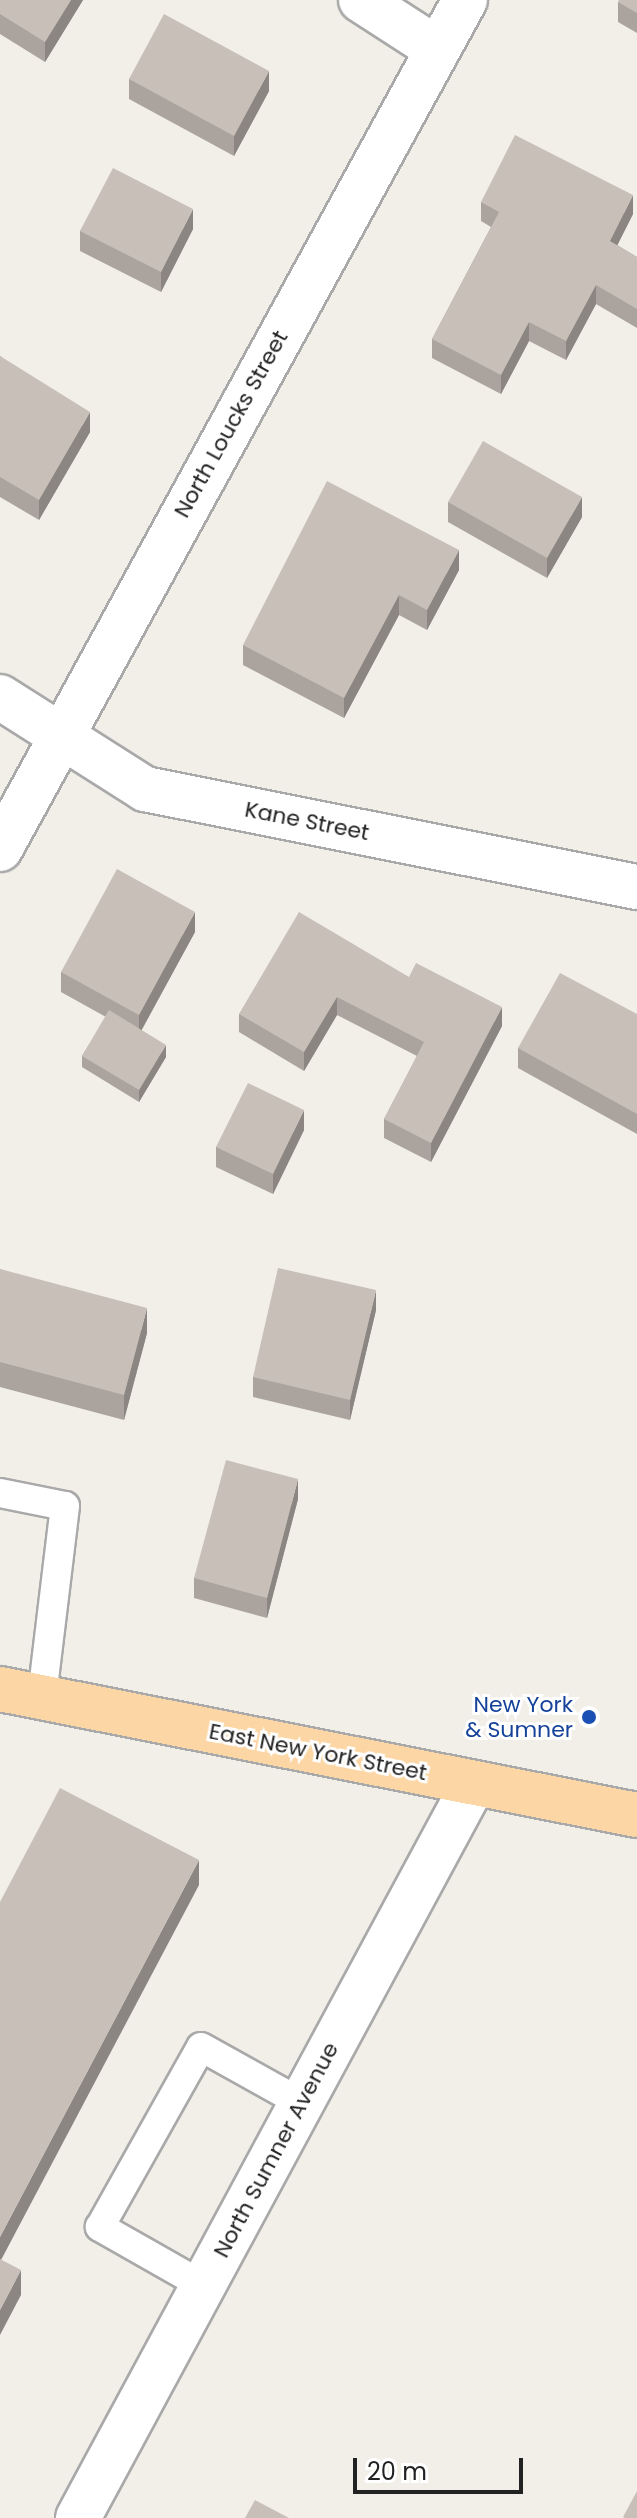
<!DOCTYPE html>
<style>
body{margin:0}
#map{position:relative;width:637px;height:2518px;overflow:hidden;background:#f2efe9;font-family:Poppins,sans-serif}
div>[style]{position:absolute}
.roads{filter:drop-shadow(2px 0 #a9a9a9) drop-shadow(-2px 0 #a9a9a9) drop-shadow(0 2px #a9a9a9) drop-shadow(0 -2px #a9a9a9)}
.lane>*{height:28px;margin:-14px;padding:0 14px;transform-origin:14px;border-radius:14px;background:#fff}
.street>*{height:44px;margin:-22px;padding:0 22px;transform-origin:22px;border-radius:22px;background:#fff}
.primary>*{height:44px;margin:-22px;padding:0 22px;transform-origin:22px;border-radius:22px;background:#fcd6a4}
.wall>*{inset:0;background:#aba49e}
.shaded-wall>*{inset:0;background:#8b8681}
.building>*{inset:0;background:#c7bfb8}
.dots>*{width:22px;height:22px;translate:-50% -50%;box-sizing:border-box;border:4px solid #fff;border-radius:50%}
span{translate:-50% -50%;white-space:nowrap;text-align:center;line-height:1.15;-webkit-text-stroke:6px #fff;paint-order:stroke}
.street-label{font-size:22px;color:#222}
.transit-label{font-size:22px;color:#164399}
.right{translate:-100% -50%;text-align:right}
.scale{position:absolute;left:353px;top:2458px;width:170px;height:36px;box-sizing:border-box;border:4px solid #222;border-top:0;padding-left:10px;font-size:24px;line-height:28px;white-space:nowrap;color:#222;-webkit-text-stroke:6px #fff;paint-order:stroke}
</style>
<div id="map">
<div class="roads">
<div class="lane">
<i style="left:0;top:1493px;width:66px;rotate:11.3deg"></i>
<i style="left:65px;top:1506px;width:192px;rotate:96.9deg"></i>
<i style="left:204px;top:2286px;width:120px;rotate:-150.4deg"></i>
<i style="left:100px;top:2227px;width:206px;rotate:-60.7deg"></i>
<i style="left:201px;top:2047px;width:113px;rotate:29.1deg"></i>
</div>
<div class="street">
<i style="left:361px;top:0;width:90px;rotate:32.8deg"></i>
<i style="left:0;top:697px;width:172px;rotate:32.4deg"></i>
<i style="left:145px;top:789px;width:502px;rotate:11.27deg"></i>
<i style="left:0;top:849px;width:968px;rotate:-61.29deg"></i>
<i style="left:78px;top:2518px;width:835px;rotate:-61.69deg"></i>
</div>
<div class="primary">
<i style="left:0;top:1689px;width:649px;rotate:11.19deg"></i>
</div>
</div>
<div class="wall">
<i style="clip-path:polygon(0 0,83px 0,45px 62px,0 34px)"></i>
<i style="clip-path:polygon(637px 0,637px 33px,618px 22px,618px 2px)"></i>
<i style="clip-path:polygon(129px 79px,269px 91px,234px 156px,129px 99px)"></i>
<i style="clip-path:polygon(481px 202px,633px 214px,617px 245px,637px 257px,637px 328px,596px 304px,566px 360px,529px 341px,501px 394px,432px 358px,432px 339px,491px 227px,481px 221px)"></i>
<i style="clip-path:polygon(193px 229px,161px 292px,80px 251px,80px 231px)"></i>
<i style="clip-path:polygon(0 356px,90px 432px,39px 520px,0 497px)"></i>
<i style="clip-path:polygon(448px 502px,582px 517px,547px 578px,448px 522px)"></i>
<i style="clip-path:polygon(459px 570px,427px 630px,399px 615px,344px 718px,243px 665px,243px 645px)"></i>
<i style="clip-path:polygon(195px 932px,141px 1030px,166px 1057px,139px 1102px,82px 1067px,82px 1056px,106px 1017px,61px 992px,61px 972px)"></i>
<i style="clip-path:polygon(409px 977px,502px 1026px,431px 1162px,384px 1138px,384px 1119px,417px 1056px,337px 1015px,304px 1071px,239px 1032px,239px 1014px)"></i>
<i style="clip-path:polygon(637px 1014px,637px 1134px,518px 1068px,518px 1048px)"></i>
<i style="clip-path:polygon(304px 1130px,273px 1194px,216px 1167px,216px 1147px)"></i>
<i style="clip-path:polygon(0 1269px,147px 1333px,124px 1420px,0 1387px)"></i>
<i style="clip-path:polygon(376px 1310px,350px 1420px,253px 1397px,253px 1377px)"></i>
<i style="clip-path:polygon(298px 1499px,267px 1618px,194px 1598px,194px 1578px)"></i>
</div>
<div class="shaded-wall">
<i style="clip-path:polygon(71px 0,83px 0,45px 62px,45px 42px)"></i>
<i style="clip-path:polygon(269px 71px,269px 91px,234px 156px,234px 136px)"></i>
<i style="clip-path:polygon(633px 195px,633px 214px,610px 260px,610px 241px)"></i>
<i style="clip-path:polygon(193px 209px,193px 229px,161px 292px,161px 272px)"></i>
<i style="clip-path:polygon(596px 285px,596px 304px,566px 360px,566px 341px)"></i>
<i style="clip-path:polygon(529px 322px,529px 341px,501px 394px,501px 375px)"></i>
<i style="clip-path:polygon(90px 412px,90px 432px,39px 520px,39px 500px)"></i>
<i style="clip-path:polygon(582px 497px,582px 517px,547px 578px,547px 558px)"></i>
<i style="clip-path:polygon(459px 550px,459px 570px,427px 630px,427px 610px)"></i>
<i style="clip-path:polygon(399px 595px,399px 615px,344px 718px,344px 698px)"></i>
<i style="clip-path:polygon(195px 912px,195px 932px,139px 1035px,139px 1015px)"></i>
<i style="clip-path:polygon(337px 997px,337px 1015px,304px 1071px,304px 1052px)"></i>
<i style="clip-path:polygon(502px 1007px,502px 1026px,431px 1162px,431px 1143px)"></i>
<i style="clip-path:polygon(166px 1045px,166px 1057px,139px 1102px,139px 1090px)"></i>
<i style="clip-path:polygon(304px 1110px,304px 1130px,273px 1194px,273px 1174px)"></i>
<i style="clip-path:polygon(376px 1290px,376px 1310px,350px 1420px,350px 1400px)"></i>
<i style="clip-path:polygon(147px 1308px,147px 1333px,124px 1420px,124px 1395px)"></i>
<i style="clip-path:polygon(298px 1479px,298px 1499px,267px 1618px,267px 1598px)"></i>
<i style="clip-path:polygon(199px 1860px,199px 1885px,0 2262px,0 2237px)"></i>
<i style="clip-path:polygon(21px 2270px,21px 2295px,0 2335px,0 2310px)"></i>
</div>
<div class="building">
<i style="clip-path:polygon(0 0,71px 0,45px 42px,0 14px)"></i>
<i style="clip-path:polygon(619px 0,637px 0,637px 13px,618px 2px)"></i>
<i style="clip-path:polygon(164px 14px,269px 71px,234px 136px,129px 79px)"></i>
<i style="clip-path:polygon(515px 135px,633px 195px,610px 241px,637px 257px,637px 309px,596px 285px,566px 341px,529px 322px,501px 375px,432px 339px,499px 212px,481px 202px)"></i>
<i style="clip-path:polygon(113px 168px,193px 209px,161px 272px,80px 231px)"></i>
<i style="clip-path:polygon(0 356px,90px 412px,39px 500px,0 477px)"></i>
<i style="clip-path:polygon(483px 441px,582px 497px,547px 558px,448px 502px)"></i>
<i style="clip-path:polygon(327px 481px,459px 550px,427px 610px,399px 595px,344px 698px,243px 645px)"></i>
<i style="clip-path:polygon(117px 869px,195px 912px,139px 1015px,61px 972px)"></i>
<i style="clip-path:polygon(299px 912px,409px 977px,416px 963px,502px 1007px,431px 1143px,384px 1119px,424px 1042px,337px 997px,304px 1052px,239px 1014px)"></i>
<i style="clip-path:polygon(560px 973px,637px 1014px,637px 1114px,518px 1048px)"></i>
<i style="clip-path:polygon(109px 1010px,166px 1045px,139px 1090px,82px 1056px)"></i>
<i style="clip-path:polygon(248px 1083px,304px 1110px,273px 1174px,216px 1147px)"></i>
<i style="clip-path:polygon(278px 1268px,376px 1290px,350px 1400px,253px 1377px)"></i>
<i style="clip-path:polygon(0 1269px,147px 1308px,124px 1395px,0 1362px)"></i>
<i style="clip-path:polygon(226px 1460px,298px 1479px,267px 1598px,194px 1578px)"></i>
<i style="clip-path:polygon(60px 1788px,199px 1860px,0 2237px,0 1902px)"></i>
<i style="clip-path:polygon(0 2259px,21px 2270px,0 2310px)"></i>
<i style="clip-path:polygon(637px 2491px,637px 2518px,625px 2518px,623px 2517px)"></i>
<i style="clip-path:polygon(255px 2500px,289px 2518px,245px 2518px)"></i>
</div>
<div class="dots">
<i style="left:589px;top:1717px;background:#1a4fb4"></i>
</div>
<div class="street-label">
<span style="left:231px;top:424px;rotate:-61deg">North Loucks Street</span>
<span style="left:307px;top:821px;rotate:11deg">Kane Street</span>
<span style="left:318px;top:1752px;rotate:11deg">East New York Street</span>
<span style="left:276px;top:2150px;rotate:-62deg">North Sumner Avenue</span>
</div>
<div class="transit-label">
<span class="right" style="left:573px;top:1717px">New York<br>&amp; Sumner</span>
</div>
<div class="scale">20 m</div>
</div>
